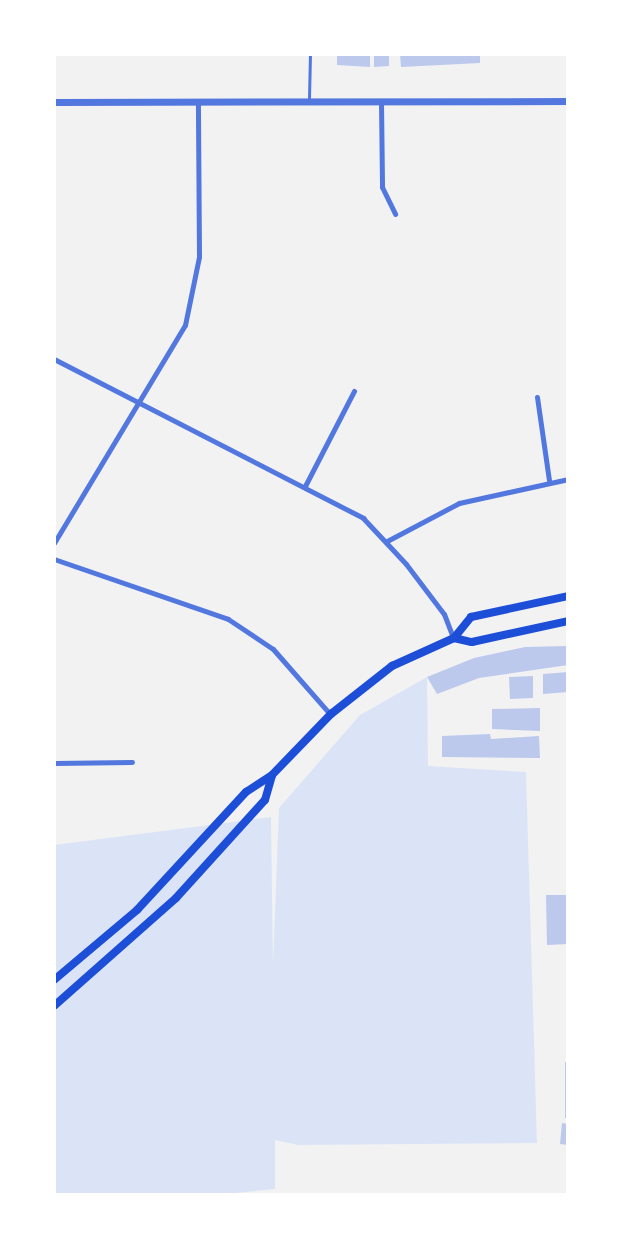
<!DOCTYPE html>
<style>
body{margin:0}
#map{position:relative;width:622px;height:1249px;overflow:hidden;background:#f2f2f2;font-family:Poppins,sans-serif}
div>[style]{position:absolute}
.green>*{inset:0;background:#dbe4f7}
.building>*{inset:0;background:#bdc9ec}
.service>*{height:3px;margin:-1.5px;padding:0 1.5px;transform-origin:1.5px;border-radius:1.5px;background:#5277de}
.minor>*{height:5px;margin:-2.5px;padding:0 2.5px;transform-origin:2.5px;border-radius:2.5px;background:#5277de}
.tertiary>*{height:7px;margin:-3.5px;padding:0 3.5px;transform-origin:3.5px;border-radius:3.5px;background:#5277de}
.secondary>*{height:8px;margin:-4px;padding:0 4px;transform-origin:4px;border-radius:4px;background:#1d4ed8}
span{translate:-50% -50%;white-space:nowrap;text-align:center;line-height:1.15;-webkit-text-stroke:8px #fff;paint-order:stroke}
.frame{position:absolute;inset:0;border:56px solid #fff;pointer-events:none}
</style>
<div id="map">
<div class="green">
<i style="clip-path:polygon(427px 677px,428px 766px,526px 772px,537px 1143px,298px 1145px,275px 1140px,275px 1189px,215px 1195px,54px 1195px,54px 845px,271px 817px,273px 964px,279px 808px,360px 715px)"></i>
</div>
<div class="building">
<i style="clip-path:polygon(337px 54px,370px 54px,370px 67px,337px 65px)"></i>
<i style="clip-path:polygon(374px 54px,389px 54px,389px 66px,374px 67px)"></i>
<i style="clip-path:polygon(400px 54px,480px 54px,480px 63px,401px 67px)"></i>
<i style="clip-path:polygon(568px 646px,568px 665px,479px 678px,437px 694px,427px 677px,474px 658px,525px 647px)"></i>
<i style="clip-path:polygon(568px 672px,568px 692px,543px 694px,543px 674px)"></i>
<i style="clip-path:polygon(533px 676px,533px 698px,510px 699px,509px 677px)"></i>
<i style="clip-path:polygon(540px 708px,540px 731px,492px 729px,492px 709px)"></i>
<i style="clip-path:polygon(490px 734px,491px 739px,539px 736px,540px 758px,442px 757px,442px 736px)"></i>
<i style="clip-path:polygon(546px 895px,568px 895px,568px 944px,547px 945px)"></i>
<i style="clip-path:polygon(565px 1062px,568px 1062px,568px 1119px,565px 1118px)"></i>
<i style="clip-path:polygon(562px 1123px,568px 1124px,568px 1145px,560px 1144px)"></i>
</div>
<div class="service">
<i style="left:309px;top:98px;width:44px;rotate:-88.7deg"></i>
</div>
<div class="minor">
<i style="left:381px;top:102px;width:85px;rotate:89.3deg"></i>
<i style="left:382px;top:187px;width:30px;rotate:64deg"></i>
<i style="left:54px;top:359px;width:348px;rotate:27.2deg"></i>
<i style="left:363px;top:518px;width:63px;rotate:46.9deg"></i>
<i style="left:406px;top:564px;width:63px;rotate:52.8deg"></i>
<i style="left:444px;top:614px;width:25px;rotate:69deg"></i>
<i style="left:537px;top:397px;width:84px;rotate:81.8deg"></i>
<i style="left:305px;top:486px;width:107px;rotate:-62.7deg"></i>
<i style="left:387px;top:541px;width:81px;rotate:-27.8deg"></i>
<i style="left:459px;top:503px;width:112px;rotate:-12.4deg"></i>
<i style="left:54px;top:543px;width:254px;rotate:-59deg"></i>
<i style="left:185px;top:325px;width:69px;rotate:-78.4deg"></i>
<i style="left:199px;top:257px;width:154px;rotate:-90.4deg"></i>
<i style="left:54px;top:559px;width:184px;rotate:19deg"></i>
<i style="left:228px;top:619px;width:54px;rotate:33.7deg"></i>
<i style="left:273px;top:649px;width:86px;rotate:48.8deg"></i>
<i style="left:54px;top:763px;width:78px;rotate:-0.7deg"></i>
</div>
<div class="tertiary">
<i style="left:54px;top:102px;width:514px;rotate:-0.11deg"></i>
</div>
<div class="secondary">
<i style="left:454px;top:638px;width:27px;rotate:-51deg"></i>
<i style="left:471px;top:617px;width:99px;rotate:-12.2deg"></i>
<i style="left:54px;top:980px;width:109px;rotate:-40.1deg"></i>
<i style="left:137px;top:910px;width:161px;rotate:-47.3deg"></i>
<i style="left:246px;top:792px;width:31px;rotate:-33deg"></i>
<i style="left:272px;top:775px;width:85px;rotate:-46deg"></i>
<i style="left:331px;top:714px;width:78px;rotate:-38.2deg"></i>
<i style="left:392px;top:666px;width:68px;rotate:-24.3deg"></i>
<i style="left:454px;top:638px;width:18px;rotate:13deg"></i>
<i style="left:472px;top:642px;width:98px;rotate:-12.3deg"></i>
<i style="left:54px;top:1006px;width:163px;rotate:-41.5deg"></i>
<i style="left:176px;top:898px;width:132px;rotate:-47.8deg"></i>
<i style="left:265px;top:800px;width:25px;rotate:-74deg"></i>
</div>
<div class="frame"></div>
</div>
